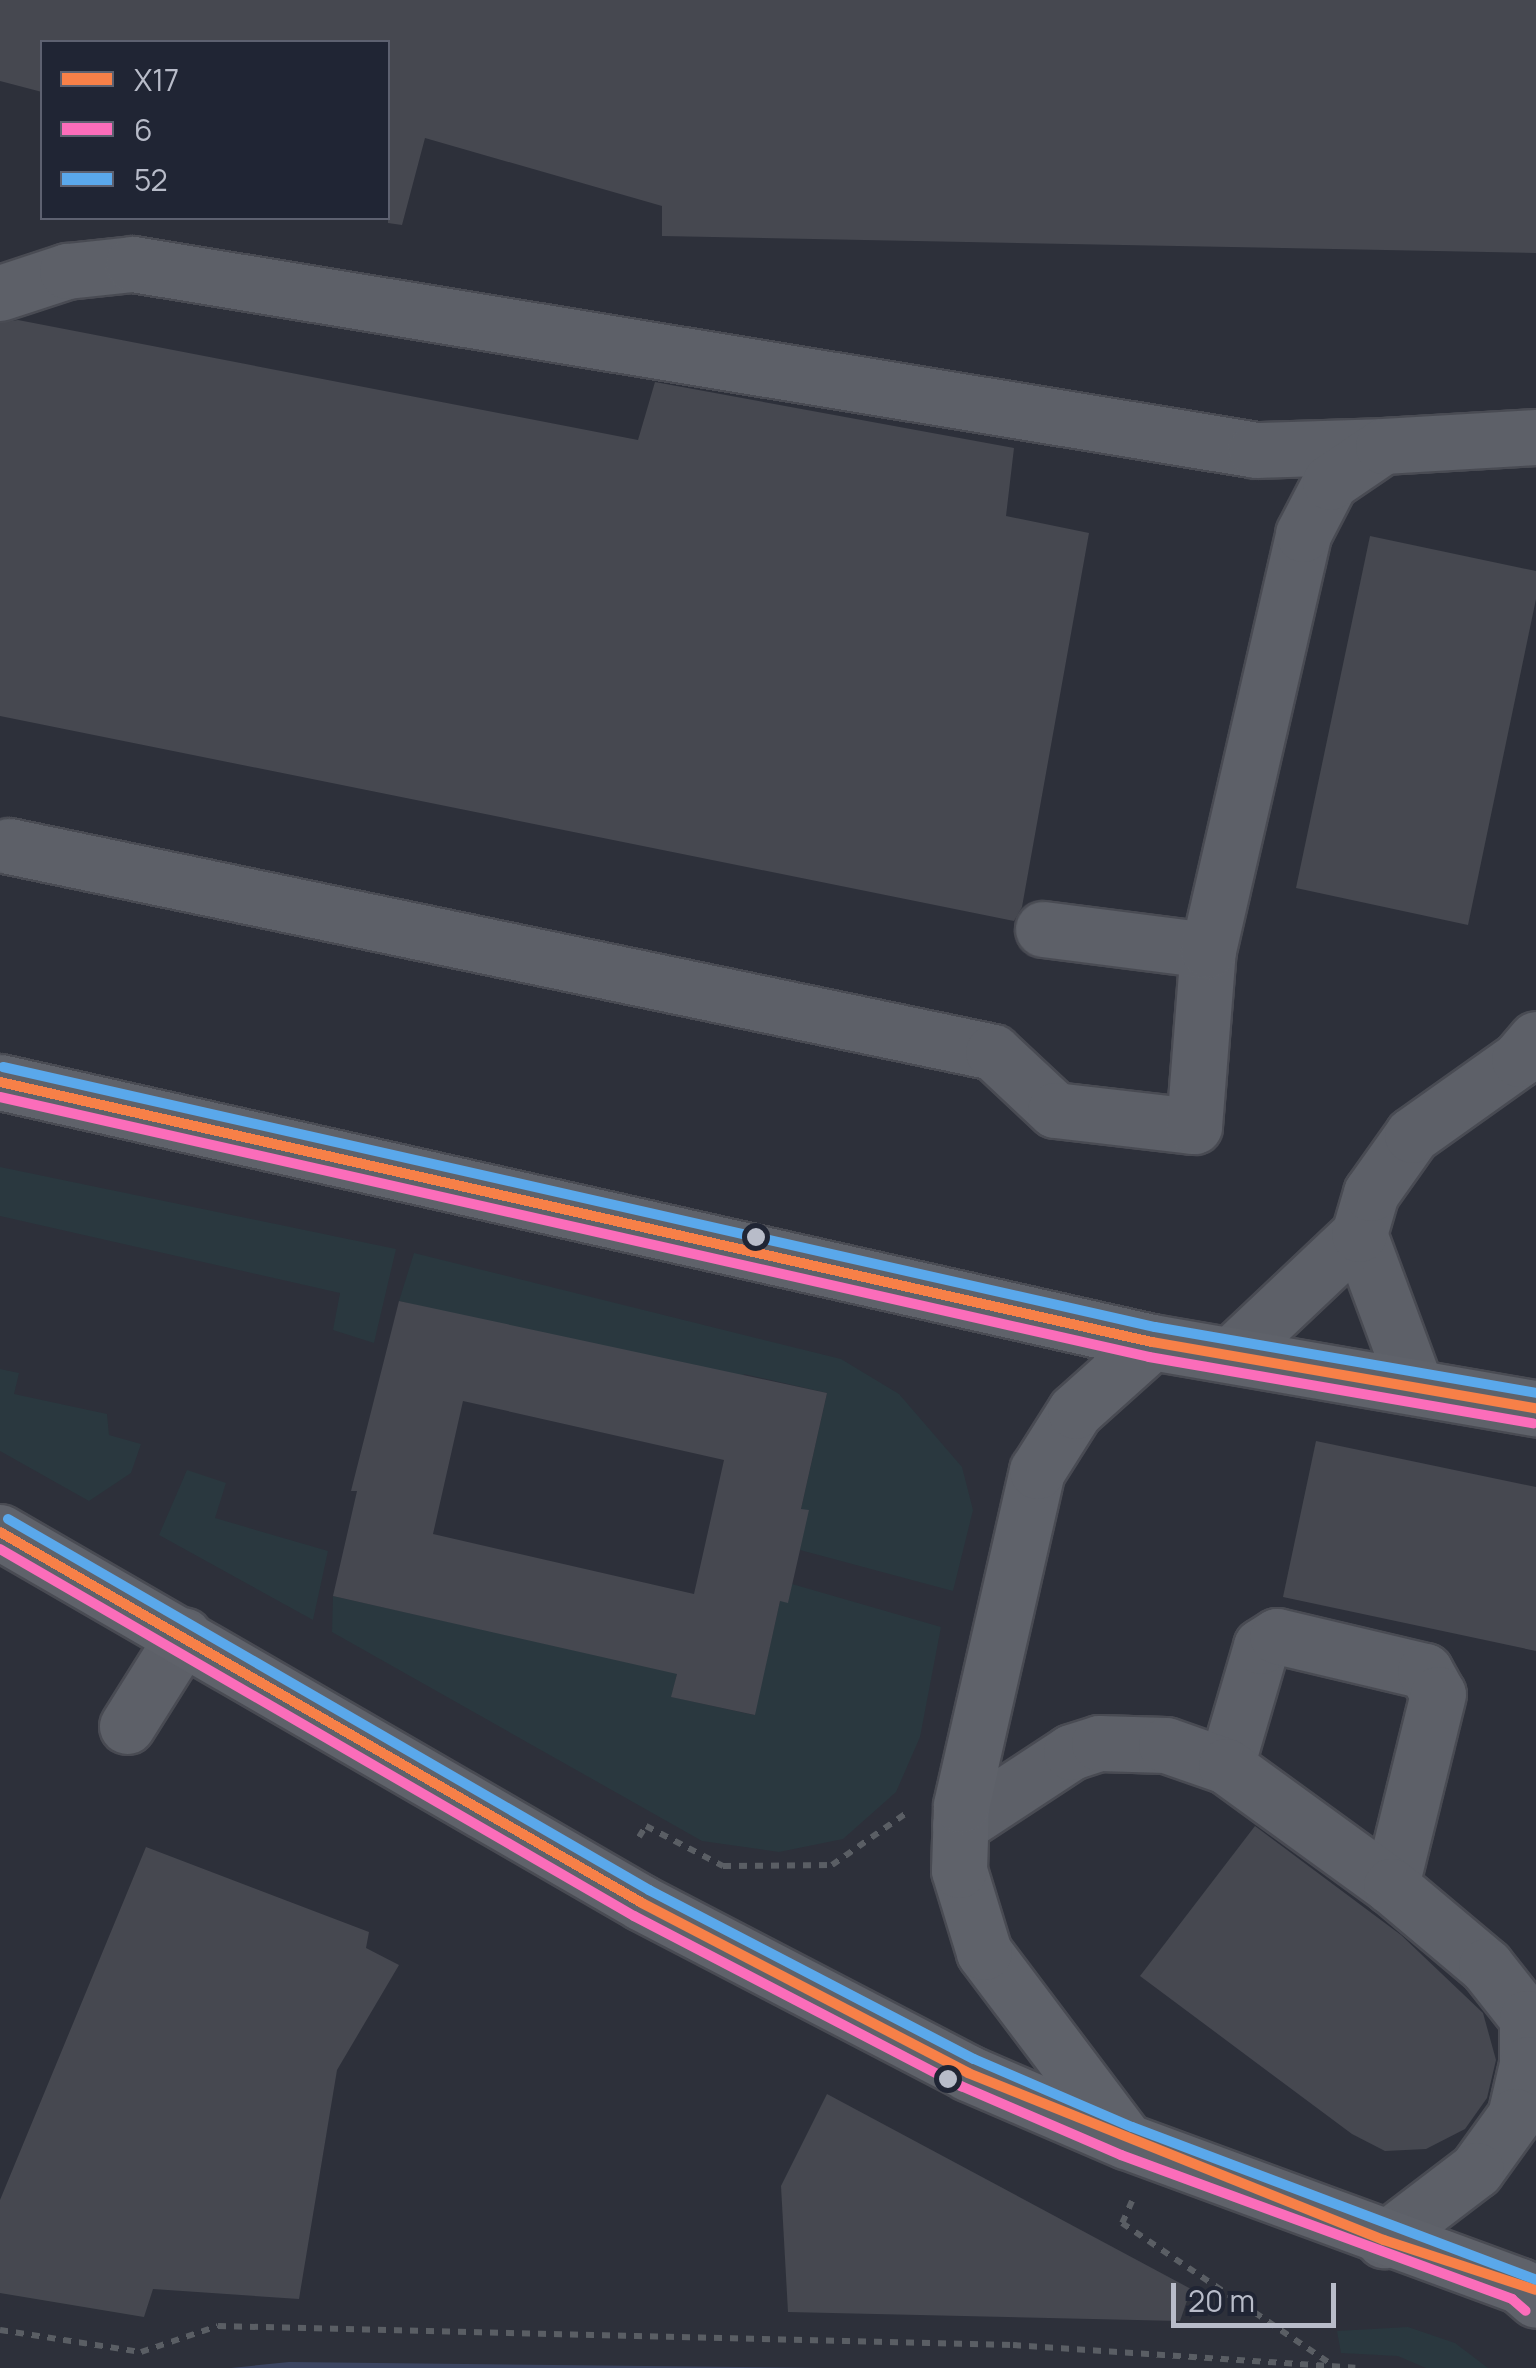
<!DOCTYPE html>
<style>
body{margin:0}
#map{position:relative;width:1536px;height:2368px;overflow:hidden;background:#2d303a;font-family:Manrope,sans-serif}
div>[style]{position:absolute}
.green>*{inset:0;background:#2a383f}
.water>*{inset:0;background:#3d4662}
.building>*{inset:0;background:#464850}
.path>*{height:6px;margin-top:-3px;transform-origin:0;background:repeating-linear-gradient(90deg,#5a5e64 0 8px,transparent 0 16px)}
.roads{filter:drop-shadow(2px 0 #494b53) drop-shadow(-2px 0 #494b53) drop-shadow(0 2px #494b53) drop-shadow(0 -2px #494b53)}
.minor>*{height:55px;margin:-27.5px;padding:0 27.5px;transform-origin:27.5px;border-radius:27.5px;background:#5d6068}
.major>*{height:55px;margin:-27.5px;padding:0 27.5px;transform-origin:27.5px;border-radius:27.5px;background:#5f626a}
.bus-1>*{height:10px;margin:-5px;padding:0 5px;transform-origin:5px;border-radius:5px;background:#f78048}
.bus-2>*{height:10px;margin:-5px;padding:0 5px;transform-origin:5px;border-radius:5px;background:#fb6dba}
.bus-3>*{height:10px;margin:-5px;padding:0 5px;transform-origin:5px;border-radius:5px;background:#5aa8eb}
.dots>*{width:28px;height:28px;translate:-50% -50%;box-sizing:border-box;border:5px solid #202534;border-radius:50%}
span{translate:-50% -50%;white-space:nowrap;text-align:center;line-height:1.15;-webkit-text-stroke:9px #202534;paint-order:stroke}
.legend{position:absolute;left:40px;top:40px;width:350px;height:180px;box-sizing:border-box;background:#202534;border:2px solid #5d6170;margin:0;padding:12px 18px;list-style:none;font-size:30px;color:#b8bcc9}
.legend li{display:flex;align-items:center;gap:20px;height:50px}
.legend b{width:50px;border:2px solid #5d6170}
.scale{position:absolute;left:1171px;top:2283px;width:165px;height:45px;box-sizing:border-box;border:5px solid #b8bcc9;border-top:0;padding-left:12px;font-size:30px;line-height:35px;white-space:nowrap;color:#b8bcc9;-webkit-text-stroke:8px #202534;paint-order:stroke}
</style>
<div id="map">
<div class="green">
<i style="clip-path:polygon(0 1167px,396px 1249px,374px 1343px,333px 1330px,340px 1293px,0 1216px)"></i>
<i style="clip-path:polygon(414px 1253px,841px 1359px,899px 1394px,962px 1467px,973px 1510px,953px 1591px,800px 1550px,801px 1509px,827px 1393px,744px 1374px,741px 1384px,399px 1301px)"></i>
<i style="clip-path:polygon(0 1369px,19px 1373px,14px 1394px,107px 1414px,109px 1435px,141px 1444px,131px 1473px,89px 1501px,0 1451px)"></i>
<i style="clip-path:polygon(187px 1470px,226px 1483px,215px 1518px,328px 1551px,313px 1620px,159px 1535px)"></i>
<i style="clip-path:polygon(792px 1584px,941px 1627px,920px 1737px,896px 1792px,843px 1839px,779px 1852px,702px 1841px,332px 1632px,333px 1596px,677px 1673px,672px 1697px,754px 1715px,780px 1601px,788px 1602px)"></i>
<i style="clip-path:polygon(1408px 2327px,1455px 2343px,1488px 2368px,1426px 2368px,1398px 2356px,1341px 2353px,1337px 2331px)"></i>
</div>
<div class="water">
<i style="clip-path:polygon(289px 2362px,824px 2368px,231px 2368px)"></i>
</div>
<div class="building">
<i style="clip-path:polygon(0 0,1536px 0,1536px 253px,662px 236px,662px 206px,425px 138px,402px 225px,388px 223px,388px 42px,42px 42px,42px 92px,0 81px)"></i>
<i style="clip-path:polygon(18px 320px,638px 440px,655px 382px,1014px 448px,1006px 516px,1089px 533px,1022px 907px,1014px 921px,0 716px,0 323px)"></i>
<i style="clip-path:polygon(1370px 536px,1536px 571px,1536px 599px,1468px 925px,1296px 888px)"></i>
<i style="clip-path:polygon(evenodd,399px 1301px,827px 1393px,801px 1509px,809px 1510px,800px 1550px,788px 1603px,780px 1601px,755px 1715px,671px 1697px,677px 1674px,333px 1596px,357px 1491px,351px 1491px,399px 1301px,463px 1401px,724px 1460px,694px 1594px,433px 1534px,463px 1401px)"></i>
<i style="clip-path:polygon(1316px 1441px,1536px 1487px,1536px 1651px,1283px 1597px)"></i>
<i style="clip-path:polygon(1255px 1826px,1401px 1935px,1483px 2013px,1496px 2060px,1487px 2098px,1465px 2129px,1426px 2149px,1385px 2151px,1352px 2134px,1140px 1976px)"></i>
<i style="clip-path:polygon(146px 1847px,369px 1932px,366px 1948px,399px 1965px,337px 2070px,299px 2299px,153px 2289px,144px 2317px,0 2293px,0 2200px)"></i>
<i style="clip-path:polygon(827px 2094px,1191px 2289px,1180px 2321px,788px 2312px,781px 2186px)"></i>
</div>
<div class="path">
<i style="left:639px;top:1837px;width:13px;rotate:-58deg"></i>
<i style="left:646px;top:1826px;width:87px;rotate:27.5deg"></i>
<i style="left:723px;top:1866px;width:109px;rotate:-0.5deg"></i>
<i style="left:832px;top:1865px;width:89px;rotate:-34.9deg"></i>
<i style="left:1132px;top:2201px;width:24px;rotate:114deg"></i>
<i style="left:1122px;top:2223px;width:249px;rotate:34deg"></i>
<i style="left:0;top:2330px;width:143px;rotate:8.9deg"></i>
<i style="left:141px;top:2352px;width:81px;rotate:-18.7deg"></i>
<i style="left:218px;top:2326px;width:795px;rotate:1.37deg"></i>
<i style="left:1013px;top:2345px;width:343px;rotate:3.8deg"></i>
</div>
<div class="roads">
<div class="minor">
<i style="left:0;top:293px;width:71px;rotate:-18.2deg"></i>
<i style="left:67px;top:271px;width:66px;rotate:-6.1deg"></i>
<i style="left:133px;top:264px;width:1138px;rotate:9.4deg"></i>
<i style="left:1256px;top:450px;width:127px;rotate:-1.8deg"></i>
<i style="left:9px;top:846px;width:1005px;rotate:11.82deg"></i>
<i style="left:993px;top:1052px;width:85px;rotate:43.1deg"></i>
<i style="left:1055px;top:1110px;width:140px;rotate:6.6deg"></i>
<i style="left:1194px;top:1126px;width:177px;rotate:-85.5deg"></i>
<i style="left:1043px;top:929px;width:166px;rotate:7.3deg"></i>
<i style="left:1208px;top:950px;width:427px;rotate:-77.1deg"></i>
<i style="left:1303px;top:534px;width:59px;rotate:-62.6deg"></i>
<i style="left:1330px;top:482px;width:64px;rotate:-34.2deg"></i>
<i style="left:1383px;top:446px;width:153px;rotate:-3.4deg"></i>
<i style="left:1359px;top:1234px;width:161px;rotate:69.7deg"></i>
<i style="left:1232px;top:1354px;width:175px;rotate:-43.4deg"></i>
<i style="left:1359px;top:1234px;width:43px;rotate:-73.7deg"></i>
<i style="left:1371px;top:1193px;width:71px;rotate:-54.7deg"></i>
<i style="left:1412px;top:1135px;width:131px;rotate:-35.4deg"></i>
<i style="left:1519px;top:1059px;width:26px;rotate:-50deg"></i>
<i style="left:127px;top:1726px;width:107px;rotate:-57.9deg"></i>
<i style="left:1226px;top:1766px;width:125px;rotate:-73.7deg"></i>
<i style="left:1261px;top:1646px;width:19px;rotate:-32deg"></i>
<i style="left:1277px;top:1636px;width:152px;rotate:13.3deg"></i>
<i style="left:1425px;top:1671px;width:26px;rotate:61deg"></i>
<i style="left:1438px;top:1694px;width:198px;rotate:103.8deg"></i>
<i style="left:960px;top:1825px;width:133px;rotate:-33.3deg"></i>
<i style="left:1071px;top:1752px;width:29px;rotate:-18deg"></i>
<i style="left:1099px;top:1743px;width:67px;rotate:1.7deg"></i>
<i style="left:1166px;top:1745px;width:64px;rotate:19.3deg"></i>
<i style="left:1226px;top:1766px;width:204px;rotate:36deg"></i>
<i style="left:1391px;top:1886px;width:124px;rotate:40.1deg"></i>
<i style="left:1486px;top:1966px;width:66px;rotate:51.7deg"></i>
<i style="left:1527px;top:2018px;width:46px;rotate:90deg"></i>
<i style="left:1527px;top:2064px;width:53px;rotate:103deg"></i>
<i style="left:1515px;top:2116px;width:67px;rotate:125.8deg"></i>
<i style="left:1476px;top:2170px;width:116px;rotate:142.7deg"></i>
</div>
<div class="major">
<i style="left:0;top:1082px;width:1181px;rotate:12.72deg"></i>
<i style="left:1152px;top:1342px;width:390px;rotate:9.8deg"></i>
<i style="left:0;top:1532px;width:741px;rotate:30.02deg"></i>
<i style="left:642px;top:1903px;width:368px;rotate:27.5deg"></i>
<i style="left:968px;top:2073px;width:172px;rotate:23.3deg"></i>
<i style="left:1126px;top:2141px;width:420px;rotate:20.2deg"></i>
<i style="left:1520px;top:2286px;width:21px;rotate:41deg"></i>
<i style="left:1121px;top:2134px;width:228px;rotate:-127deg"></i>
<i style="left:984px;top:1952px;width:86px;rotate:-107deg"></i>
<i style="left:959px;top:1870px;width:65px;rotate:-88.2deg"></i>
<i style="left:961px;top:1805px;width:343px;rotate:-77.2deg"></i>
<i style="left:1037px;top:1471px;width:71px;rotate:-57.7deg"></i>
<i style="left:1075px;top:1411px;width:103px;rotate:-41.9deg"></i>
</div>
</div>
<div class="bus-1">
<i style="left:0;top:1082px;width:1181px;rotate:12.72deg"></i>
<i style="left:1152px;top:1342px;width:390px;rotate:9.8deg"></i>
<i style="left:0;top:1532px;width:741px;rotate:30.02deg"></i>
<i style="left:642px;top:1903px;width:368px;rotate:27.5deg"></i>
<i style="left:968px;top:2073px;width:448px;rotate:21.9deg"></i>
<i style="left:1384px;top:2240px;width:160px;rotate:18.2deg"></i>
</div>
<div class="bus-2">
<i style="left:0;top:1097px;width:1178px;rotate:12.75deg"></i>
<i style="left:1149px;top:1357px;width:390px;rotate:9.8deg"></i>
<i style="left:0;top:1549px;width:733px;rotate:30.07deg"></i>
<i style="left:634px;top:1916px;width:369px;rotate:27.5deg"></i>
<i style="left:961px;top:2086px;width:174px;rotate:23.3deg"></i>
<i style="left:1121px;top:2155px;width:417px;rotate:20.2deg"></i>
<i style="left:1512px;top:2299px;width:18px;rotate:41deg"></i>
</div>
<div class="bus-3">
<i style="left:3px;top:1067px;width:1181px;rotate:12.72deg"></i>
<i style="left:1155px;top:1327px;width:387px;rotate:9.8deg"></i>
<i style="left:8px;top:1519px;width:741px;rotate:30.06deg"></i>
<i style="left:649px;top:1890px;width:366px;rotate:27.5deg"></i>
<i style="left:974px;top:2059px;width:172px;rotate:23.3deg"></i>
<i style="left:1132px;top:2127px;width:432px;rotate:20.7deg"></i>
</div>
<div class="dots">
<i style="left:756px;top:1237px;background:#b8bcc9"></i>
<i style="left:948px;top:2079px;background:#b8bcc9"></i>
</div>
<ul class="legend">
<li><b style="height:12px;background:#f78048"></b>X17</li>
<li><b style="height:12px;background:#fb6dba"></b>6</li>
<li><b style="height:12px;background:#5aa8eb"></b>52</li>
</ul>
<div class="scale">20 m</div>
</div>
